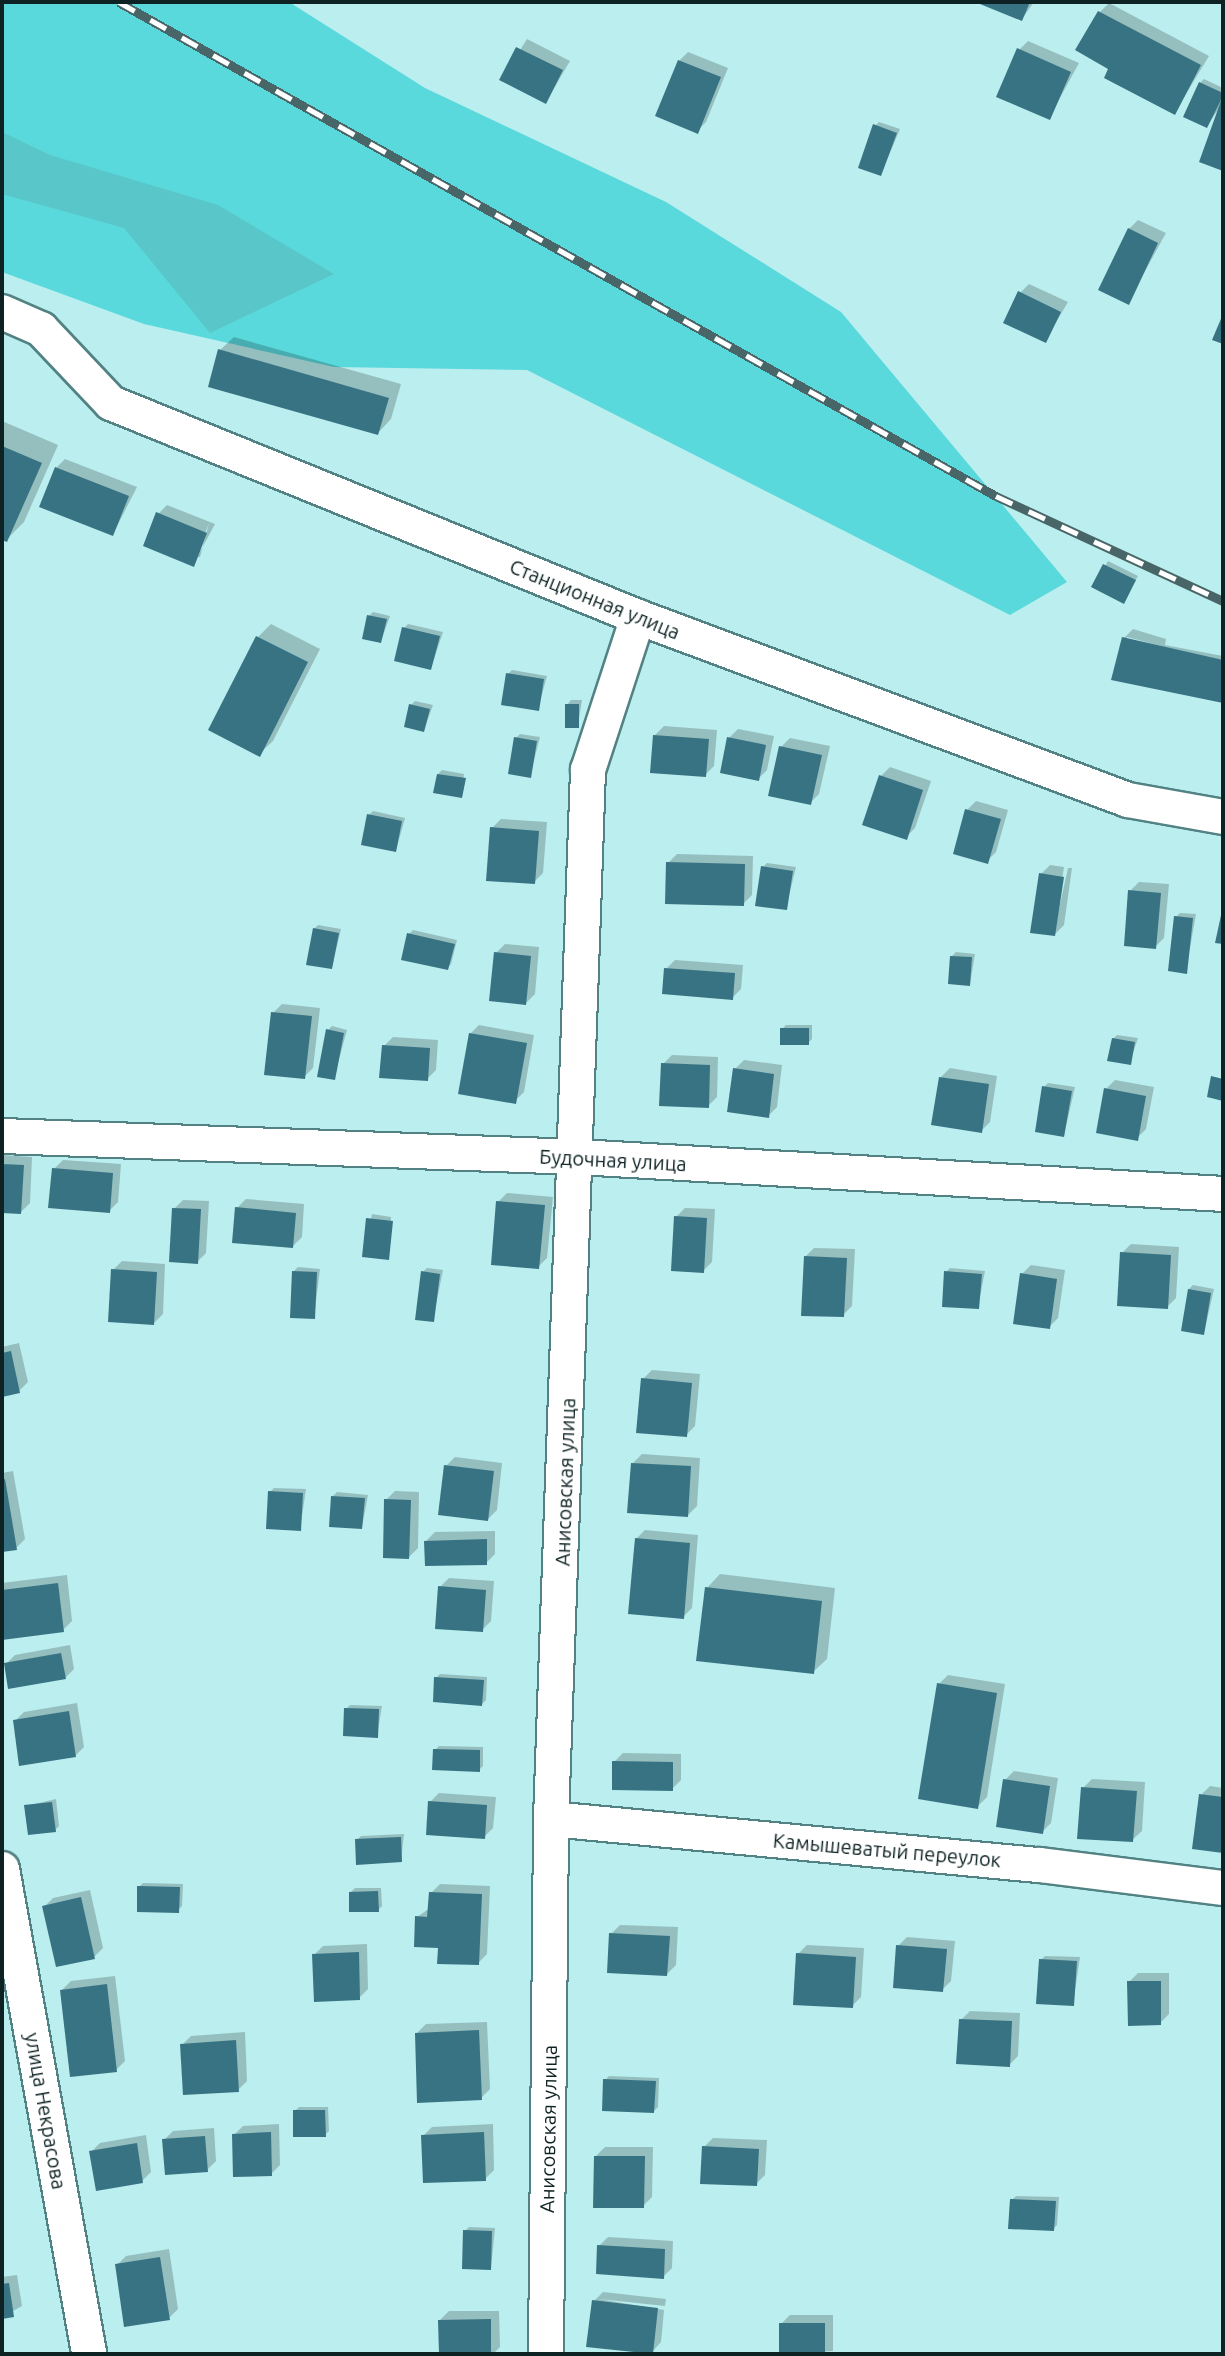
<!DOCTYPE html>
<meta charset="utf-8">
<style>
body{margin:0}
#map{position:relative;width:1225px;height:2356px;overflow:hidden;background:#bbeeef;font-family:Ubuntu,sans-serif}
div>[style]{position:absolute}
.green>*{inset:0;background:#5ad9dc}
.forest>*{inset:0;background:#59c6c9}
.shadow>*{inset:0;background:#0003}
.building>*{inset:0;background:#387383}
.roads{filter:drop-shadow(2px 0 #528283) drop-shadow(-2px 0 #528283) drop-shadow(0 2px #528283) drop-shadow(0 -2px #528283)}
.minor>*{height:34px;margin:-17px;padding:0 17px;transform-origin:17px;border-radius:17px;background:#fff}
.rail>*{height:9px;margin-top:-4.5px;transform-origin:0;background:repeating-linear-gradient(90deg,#fff 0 18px,#486667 0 36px);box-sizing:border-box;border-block:2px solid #486667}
span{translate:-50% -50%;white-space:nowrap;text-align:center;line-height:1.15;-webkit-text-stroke:6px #fff;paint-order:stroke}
.street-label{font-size:20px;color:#0e2223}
.frame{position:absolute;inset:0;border:4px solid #0e2223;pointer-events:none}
</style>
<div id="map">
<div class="green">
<i style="clip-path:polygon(2px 2px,289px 2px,425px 88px,666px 202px,841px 312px,1067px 582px,1010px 615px,527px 370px,334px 367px,144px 324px,2px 272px)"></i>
</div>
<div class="forest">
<i style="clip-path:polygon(2px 132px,50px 155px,218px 205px,334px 274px,210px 333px,124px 228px,2px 194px)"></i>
</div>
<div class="shadow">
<i style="clip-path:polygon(980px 2px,1034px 2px,1022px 19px)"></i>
<i style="clip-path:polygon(1109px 3px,1209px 56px,1175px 112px,1111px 69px,1100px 12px)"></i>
<i style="clip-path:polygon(527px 39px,570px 61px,546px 102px,502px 79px)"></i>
<i style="clip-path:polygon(1028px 41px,1079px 63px,1049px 118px,1019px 50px)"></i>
<i style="clip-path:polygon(688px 52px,728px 68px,706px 122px,697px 131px,679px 61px)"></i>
<i style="clip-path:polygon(1204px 79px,1223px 88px,1223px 169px,1222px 104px,1207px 126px,1200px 83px)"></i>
<i style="clip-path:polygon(879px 122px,900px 129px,881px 174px,875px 126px)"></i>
<i style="clip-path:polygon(1138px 220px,1166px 233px,1128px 302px,1129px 229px)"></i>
<i style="clip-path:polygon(1029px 284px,1068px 302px,1045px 341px,1020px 293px)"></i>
<i style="clip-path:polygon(234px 337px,401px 384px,391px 419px,378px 433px,220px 350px)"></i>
<i style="clip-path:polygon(2px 421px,58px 445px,24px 522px,6px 540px,2px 538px)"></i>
<i style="clip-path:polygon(65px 459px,137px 487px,113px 534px,56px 468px)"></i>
<i style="clip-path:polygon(evenodd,167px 505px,215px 524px,193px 565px,158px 514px,167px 505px,209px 523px,200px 557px,196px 557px,209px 523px)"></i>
<i style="clip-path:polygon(1108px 561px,1138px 576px,1124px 601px,1094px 586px)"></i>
<i style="clip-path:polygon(373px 612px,390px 616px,381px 641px,369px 616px)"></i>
<i style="clip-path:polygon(271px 624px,320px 649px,273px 741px,259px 754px,258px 637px)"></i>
<i style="clip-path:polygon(408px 624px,443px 632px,431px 668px,404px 628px)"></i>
<i style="clip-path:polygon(evenodd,1133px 629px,1166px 639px,1165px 645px,1223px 656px,1223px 701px,1150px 687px,1152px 681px,1147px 686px,1113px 678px,1124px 638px,1133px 629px,1127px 637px,1168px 648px,1167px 652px,1127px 641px,1127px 637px)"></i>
<i style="clip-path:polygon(512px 670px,547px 676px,538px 709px,508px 674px)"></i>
<i style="clip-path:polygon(571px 700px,582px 700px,578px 726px,567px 705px)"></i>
<i style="clip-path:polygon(415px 701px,433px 705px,424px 730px,411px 705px)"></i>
<i style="clip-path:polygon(664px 726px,717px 730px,714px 766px,705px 775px,655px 735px)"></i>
<i style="clip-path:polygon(738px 729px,774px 736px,767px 770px,758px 779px,729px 738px)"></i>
<i style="clip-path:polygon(520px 734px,540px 737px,530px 776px,516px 738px)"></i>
<i style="clip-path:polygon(790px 738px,830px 746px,819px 794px,810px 803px,781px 747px)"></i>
<i style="clip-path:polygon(890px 767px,931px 781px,915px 828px,906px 837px,881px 776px)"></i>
<i style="clip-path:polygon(442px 770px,464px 774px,461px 796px,438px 774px)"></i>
<i style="clip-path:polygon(976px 801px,1008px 810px,996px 852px,987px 861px,967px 810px)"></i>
<i style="clip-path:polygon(373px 811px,405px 818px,396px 850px,369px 815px)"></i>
<i style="clip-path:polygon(501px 819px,547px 822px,543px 873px,534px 882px,492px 828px)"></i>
<i style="clip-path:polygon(677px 854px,753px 856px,752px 895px,743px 904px,668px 863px)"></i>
<i style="clip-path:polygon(767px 863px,796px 867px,786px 908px,763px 867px)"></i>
<i style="clip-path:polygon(1050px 865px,1064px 867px,1055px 927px,1068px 868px,1072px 868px,1064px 925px,1055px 934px,1041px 874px)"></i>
<i style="clip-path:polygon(1139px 882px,1169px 884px,1164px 938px,1155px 947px,1130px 891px)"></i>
<i style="clip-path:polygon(1180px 913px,1196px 914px,1186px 971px,1176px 917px)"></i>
<i style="clip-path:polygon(318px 925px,341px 929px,332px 967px,314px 929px)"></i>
<i style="clip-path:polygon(413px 930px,457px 940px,451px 964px,447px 968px,409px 934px)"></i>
<i style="clip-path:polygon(505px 944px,539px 947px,535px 994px,526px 1003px,496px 953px)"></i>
<i style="clip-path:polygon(956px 952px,975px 954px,970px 984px,952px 956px)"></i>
<i style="clip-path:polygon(675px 960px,743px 965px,741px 989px,732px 998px,666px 969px)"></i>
<i style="clip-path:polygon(282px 1004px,320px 1008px,313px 1068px,304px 1077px,273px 1013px)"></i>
<i style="clip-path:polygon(479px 1025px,534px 1035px,524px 1092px,515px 1101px,470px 1034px)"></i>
<i style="clip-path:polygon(786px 1025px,812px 1025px,812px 1039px,808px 1043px,782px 1029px)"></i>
<i style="clip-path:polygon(332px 1026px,347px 1030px,334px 1078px,328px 1030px)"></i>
<i style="clip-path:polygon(1117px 1035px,1138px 1038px,1130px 1062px,1113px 1039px)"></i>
<i style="clip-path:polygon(393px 1037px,438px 1040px,436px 1070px,427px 1079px,384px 1046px)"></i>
<i style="clip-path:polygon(672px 1055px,718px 1057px,717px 1097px,708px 1106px,663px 1064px)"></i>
<i style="clip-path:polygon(744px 1060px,782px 1065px,777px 1107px,768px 1116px,735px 1069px)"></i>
<i style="clip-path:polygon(950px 1068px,997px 1076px,990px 1122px,981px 1131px,941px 1077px)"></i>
<i style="clip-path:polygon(1115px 1080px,1154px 1087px,1146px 1129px,1137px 1138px,1106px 1089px)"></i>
<i style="clip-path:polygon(1048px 1083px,1075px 1087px,1064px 1135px,1044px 1087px)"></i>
<i style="clip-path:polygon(2px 1155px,32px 1157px,30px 1203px,21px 1212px,2px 1211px)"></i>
<i style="clip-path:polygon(63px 1160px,121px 1164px,118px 1202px,109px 1211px,54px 1169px)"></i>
<i style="clip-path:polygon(507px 1193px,553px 1197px,547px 1258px,538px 1267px,498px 1202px)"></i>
<i style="clip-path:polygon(246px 1199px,304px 1204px,302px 1237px,293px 1246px,237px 1208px)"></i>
<i style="clip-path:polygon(183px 1200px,209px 1201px,206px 1253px,197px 1262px,174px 1209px)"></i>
<i style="clip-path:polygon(685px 1208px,715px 1209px,712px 1262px,703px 1271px,676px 1217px)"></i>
<i style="clip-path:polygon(372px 1214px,391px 1217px,388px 1258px,365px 1255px)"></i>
<i style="clip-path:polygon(1131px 1244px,1179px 1247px,1176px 1298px,1167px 1307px,1122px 1253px)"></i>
<i style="clip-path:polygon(814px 1248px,855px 1249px,852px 1306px,843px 1315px,805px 1257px)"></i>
<i style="clip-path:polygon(122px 1261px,165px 1264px,163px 1314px,154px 1323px,113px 1270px)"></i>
<i style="clip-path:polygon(1031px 1265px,1065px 1270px,1058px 1318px,1049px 1327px,1022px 1274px)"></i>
<i style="clip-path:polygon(298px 1267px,320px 1269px,314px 1317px,294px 1271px)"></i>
<i style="clip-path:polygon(427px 1268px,443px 1270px,433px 1320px,423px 1272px)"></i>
<i style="clip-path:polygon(950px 1268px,985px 1271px,978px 1307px,946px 1272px)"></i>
<i style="clip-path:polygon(1193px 1285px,1214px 1289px,1204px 1333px,1189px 1289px)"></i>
<i style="clip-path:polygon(19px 1343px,28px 1382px,19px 1391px,2px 1395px,2px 1347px)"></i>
<i style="clip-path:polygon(652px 1370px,700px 1374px,695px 1426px,686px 1435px,643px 1379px)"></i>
<i style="clip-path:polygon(642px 1454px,700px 1458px,697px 1506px,688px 1515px,633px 1463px)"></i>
<i style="clip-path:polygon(455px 1457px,502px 1463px,497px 1510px,488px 1519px,446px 1466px)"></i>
<i style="clip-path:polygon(13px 1471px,25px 1539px,16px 1548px,2px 1550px,2px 1473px)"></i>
<i style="clip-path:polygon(274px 1488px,306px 1489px,300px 1529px,270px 1492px)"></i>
<i style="clip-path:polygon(395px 1491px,419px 1492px,418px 1548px,409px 1557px,386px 1500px)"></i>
<i style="clip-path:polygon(337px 1492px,368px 1495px,362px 1527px,333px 1496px)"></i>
<i style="clip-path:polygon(645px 1530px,698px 1535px,692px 1608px,683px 1617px,636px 1539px)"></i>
<i style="clip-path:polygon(495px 1531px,495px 1554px,486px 1563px,426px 1541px,435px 1532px)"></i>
<i style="clip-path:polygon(720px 1574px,835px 1588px,827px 1659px,813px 1672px,707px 1588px)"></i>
<i style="clip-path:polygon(67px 1575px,72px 1621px,63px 1630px,2px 1638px,2px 1583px)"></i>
<i style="clip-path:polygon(449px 1578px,494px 1581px,491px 1621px,482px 1630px,440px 1587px)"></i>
<i style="clip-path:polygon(70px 1645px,74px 1669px,65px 1678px,6px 1664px,15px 1655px)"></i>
<i style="clip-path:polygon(440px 1674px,487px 1677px,486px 1700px,482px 1704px,436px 1678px)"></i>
<i style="clip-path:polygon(948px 1675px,1005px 1684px,987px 1797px,978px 1806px,939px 1684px)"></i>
<i style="clip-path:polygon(77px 1703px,84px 1747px,75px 1756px,15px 1721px,24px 1712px)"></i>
<i style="clip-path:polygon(350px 1705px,382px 1706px,377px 1736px,346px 1709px)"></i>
<i style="clip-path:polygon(439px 1746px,483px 1747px,483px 1766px,479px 1770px,435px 1750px)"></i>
<i style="clip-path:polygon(623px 1753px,681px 1754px,681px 1780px,672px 1789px,614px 1762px)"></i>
<i style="clip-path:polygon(1014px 1771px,1058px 1778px,1051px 1823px,1042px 1832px,1005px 1780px)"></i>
<i style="clip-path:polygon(1092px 1779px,1145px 1782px,1142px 1831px,1132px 1840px,1083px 1788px)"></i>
<i style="clip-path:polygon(1210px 1786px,1223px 1788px,1223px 1851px,1201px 1795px)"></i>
<i style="clip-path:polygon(439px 1793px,496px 1797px,493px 1828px,484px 1837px,430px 1802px)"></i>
<i style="clip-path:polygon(56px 1799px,59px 1826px,55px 1830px,26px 1806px)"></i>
<i style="clip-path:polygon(404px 1834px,401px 1861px,357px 1840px,361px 1836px)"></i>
<i style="clip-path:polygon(143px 1883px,183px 1884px,182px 1906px,178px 1910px,139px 1887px)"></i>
<i style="clip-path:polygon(440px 1884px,490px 1886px,487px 1954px,478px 1963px,440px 1946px,417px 1917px,430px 1908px,431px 1893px)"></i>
<i style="clip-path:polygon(355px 1888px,381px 1888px,382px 1906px,378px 1910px,351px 1892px)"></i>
<i style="clip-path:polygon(90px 1890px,103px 1948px,94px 1957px,44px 1907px,53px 1898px)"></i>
<i style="clip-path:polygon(620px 1925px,678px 1927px,676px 1965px,667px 1974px,611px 1934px)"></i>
<i style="clip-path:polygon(907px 1937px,955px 1941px,951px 1981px,942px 1990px,898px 1946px)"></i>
<i style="clip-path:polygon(367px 1944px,368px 1989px,359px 1998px,314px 1955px,323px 1946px)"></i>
<i style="clip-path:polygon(807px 1945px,864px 1948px,861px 1997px,852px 2006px,798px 1954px)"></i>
<i style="clip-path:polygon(1045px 1956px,1080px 1957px,1073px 2004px,1041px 1960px)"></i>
<i style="clip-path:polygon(1138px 1973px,1169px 1973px,1169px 2014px,1160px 2023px,1129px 1982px)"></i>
<i style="clip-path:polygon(115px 1976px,125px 2061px,116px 2070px,62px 1990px,71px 1981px)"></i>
<i style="clip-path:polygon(970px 2011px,1020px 2013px,1018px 2056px,1009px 2065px,961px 2020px)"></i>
<i style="clip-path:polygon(487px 2022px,490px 2089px,481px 2098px,417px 2033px,426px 2024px)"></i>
<i style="clip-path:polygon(245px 2032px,247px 2081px,238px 2090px,182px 2045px,191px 2036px)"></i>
<i style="clip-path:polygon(609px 2076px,659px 2078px,658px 2107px,654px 2111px,605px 2080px)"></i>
<i style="clip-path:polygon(299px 2107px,328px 2107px,329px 2131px,325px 2135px,295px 2111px)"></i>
<i style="clip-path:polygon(279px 2124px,280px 2165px,271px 2174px,234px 2135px,243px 2126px)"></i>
<i style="clip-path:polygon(493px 2124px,494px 2170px,485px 2179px,423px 2136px,432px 2127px)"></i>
<i style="clip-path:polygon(214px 2128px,216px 2161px,207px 2170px,164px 2140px,173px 2131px)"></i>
<i style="clip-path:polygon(146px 2135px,151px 2172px,142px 2181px,91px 2152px,100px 2143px)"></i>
<i style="clip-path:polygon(713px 2138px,767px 2140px,765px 2175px,756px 2184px,704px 2147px)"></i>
<i style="clip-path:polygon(605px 2147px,653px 2147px,652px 2197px,643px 2206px,596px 2156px)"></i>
<i style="clip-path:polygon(1016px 2196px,1059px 2197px,1057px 2225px,1053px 2229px,1012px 2200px)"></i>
<i style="clip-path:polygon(469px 2227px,495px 2228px,491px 2268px,465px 2231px)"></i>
<i style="clip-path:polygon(608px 2237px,673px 2241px,672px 2268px,663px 2277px,599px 2246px)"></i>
<i style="clip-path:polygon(169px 2249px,178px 2309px,169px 2318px,117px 2265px,126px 2256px)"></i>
<i style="clip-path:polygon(17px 2275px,22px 2306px,2px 2317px,2px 2277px)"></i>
<i style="clip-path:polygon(603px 2292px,666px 2299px,665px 2306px,599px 2299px,664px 2310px,661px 2342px,652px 2352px,594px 2301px)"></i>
<i style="clip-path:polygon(449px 2311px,499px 2311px,500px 2347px,493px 2354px,441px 2354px,440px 2320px)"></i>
<i style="clip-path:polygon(790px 2315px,833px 2315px,833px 2351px,781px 2354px,781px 2324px)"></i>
</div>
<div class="building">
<i style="clip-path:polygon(975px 2px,1030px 2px,1022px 21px)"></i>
<i style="clip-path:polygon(1098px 11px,1201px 65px,1175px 115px,1104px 78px,1108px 69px,1075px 50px)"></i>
<i style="clip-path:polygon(516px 47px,563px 70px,546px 104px,499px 80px)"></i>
<i style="clip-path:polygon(1017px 48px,1071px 72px,1050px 120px,996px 97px)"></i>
<i style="clip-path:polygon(678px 60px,721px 77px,698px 134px,655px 116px)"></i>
<i style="clip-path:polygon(1199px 82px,1223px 93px,1223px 171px,1199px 162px,1222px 98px,1207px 128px,1183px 117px)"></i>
<i style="clip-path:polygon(873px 124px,897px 133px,881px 176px,858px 168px)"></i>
<i style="clip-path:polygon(1128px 228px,1158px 243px,1129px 305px,1098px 290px)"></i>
<i style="clip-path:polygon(1018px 291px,1061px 312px,1046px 343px,1003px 323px)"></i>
<i style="clip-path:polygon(1223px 314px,1223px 344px,1212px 340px)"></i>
<i style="clip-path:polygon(218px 349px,389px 398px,378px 435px,208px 387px)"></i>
<i style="clip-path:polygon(2px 446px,42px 463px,7px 542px,2px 540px)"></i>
<i style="clip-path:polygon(55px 467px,129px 496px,113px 536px,39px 507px)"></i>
<i style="clip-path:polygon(156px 512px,207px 533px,194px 567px,143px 546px)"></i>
<i style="clip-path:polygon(1103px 564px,1136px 580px,1124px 604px,1091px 587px)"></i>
<i style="clip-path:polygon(367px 615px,387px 619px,381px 643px,362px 639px)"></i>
<i style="clip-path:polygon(402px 627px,440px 636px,431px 670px,394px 661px)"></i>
<i style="clip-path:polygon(256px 636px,308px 662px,260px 757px,208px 730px)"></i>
<i style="clip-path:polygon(1122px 637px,1223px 660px,1223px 703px,1111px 680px)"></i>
<i style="clip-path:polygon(506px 673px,544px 679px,539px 711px,501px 705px)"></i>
<i style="clip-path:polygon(409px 704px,430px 709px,424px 732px,404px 727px)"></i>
<i style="clip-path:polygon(565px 704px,579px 704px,579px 728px,565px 728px)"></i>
<i style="clip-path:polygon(653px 735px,709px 739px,706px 777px,650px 773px)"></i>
<i style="clip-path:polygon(514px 737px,537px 741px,531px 778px,508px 774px)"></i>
<i style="clip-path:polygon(727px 737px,766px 745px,759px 781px,720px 773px)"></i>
<i style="clip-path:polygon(779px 746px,822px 755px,811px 805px,768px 796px)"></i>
<i style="clip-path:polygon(437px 774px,466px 778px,462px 798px,433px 793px)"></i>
<i style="clip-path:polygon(879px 775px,923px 790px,907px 840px,862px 825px)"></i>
<i style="clip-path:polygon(965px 809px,1001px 819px,988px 864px,953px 854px)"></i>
<i style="clip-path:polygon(367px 814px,402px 821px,396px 852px,361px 845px)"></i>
<i style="clip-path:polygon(490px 827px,539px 831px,535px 884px,486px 881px)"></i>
<i style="clip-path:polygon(666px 862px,745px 864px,744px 906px,665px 904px)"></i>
<i style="clip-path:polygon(761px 866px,793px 871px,787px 910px,755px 906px)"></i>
<i style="clip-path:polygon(1039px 873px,1064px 877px,1055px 936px,1030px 933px)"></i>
<i style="clip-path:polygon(1128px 890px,1161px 893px,1156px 949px,1124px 946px)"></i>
<i style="clip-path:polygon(1223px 906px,1223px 944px,1215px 943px)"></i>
<i style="clip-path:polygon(1174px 916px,1193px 918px,1187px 974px,1168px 971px)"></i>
<i style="clip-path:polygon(313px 928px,339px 933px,332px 969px,306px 965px)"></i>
<i style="clip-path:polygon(407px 933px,455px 944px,448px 970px,401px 960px)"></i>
<i style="clip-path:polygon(494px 952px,531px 956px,526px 1005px,489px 1001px)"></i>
<i style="clip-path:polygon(950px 956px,972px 957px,970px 986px,948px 984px)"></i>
<i style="clip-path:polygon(664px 968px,735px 973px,733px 1000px,662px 994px)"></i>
<i style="clip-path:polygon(271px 1012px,312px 1016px,305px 1079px,264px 1075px)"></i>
<i style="clip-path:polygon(780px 1028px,809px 1028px,809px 1045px,780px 1045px)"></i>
<i style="clip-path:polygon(326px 1029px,344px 1033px,335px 1080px,317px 1077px)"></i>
<i style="clip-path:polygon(469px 1033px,527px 1043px,516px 1104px,458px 1094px)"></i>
<i style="clip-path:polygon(1112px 1038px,1135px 1042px,1131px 1065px,1107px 1061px)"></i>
<i style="clip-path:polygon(382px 1045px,430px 1048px,428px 1081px,379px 1078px)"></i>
<i style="clip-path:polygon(661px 1063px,710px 1065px,709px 1108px,659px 1106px)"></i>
<i style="clip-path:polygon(733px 1068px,774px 1074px,769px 1118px,727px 1112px)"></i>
<i style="clip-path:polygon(1211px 1076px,1223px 1079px,1223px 1101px,1207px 1097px)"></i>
<i style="clip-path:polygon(939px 1077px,989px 1084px,982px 1133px,931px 1125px)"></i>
<i style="clip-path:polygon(1042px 1086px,1072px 1091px,1064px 1137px,1035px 1132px)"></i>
<i style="clip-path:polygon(1104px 1088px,1146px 1096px,1138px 1141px,1096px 1133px)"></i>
<i style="clip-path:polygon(2px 1164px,24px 1165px,21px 1214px,2px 1213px)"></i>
<i style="clip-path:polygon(52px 1168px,113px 1173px,110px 1213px,48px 1208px)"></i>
<i style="clip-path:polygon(496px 1201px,545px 1205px,539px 1269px,491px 1265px)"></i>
<i style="clip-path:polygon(235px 1207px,296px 1213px,293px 1248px,232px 1243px)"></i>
<i style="clip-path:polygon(172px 1208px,201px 1209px,198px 1264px,169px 1262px)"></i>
<i style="clip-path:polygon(674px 1216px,707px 1218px,704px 1273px,671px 1271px)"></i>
<i style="clip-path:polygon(366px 1218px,393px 1221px,389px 1260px,362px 1257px)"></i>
<i style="clip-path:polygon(1120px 1252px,1171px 1255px,1168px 1309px,1117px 1306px)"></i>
<i style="clip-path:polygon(804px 1256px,847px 1258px,844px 1317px,801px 1316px)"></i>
<i style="clip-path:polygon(111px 1269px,157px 1272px,154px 1325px,108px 1322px)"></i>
<i style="clip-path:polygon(292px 1271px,317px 1272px,315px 1319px,290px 1318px)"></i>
<i style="clip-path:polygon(421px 1271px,440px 1274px,434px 1322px,415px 1320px)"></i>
<i style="clip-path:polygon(944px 1271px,982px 1274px,979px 1309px,942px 1307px)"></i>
<i style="clip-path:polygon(1020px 1273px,1057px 1279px,1050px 1329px,1013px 1324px)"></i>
<i style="clip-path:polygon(1188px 1289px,1211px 1293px,1204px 1335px,1181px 1331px)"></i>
<i style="clip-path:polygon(11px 1351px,20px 1393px,2px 1397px,2px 1353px)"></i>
<i style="clip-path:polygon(641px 1378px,692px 1383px,687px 1437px,636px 1433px)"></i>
<i style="clip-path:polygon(631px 1463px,691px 1466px,688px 1517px,627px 1513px)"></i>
<i style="clip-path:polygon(444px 1465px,494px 1471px,488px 1521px,438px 1515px)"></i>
<i style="clip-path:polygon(5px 1479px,17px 1550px,2px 1552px,2px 1480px)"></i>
<i style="clip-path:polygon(268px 1491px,303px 1493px,301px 1531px,266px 1529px)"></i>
<i style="clip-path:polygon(331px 1496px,365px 1498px,362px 1529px,329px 1527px)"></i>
<i style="clip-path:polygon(384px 1499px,411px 1500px,409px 1559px,383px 1558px)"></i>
<i style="clip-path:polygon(635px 1538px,690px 1543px,684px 1619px,628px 1614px)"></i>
<i style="clip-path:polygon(487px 1539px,487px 1565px,425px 1566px,424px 1541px)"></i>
<i style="clip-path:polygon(58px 1583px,64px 1632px,2px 1640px,2px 1590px)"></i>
<i style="clip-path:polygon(438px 1586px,486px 1590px,483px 1632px,435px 1629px)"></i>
<i style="clip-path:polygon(705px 1587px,822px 1601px,814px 1674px,696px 1661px)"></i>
<i style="clip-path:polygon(61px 1653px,66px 1679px,8px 1689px,4px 1663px)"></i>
<i style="clip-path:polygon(434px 1677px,484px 1680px,482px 1706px,433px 1702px)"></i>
<i style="clip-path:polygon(937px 1683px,997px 1693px,978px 1809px,918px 1799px)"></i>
<i style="clip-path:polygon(344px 1708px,379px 1709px,378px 1738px,343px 1736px)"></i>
<i style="clip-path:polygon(69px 1711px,76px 1757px,19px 1766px,13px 1720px)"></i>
<i style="clip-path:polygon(433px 1749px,480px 1750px,480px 1772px,432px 1770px)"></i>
<i style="clip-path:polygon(612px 1761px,673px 1762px,673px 1791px,612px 1790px)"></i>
<i style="clip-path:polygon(1003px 1779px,1050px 1786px,1043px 1834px,996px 1827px)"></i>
<i style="clip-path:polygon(1081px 1787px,1137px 1791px,1133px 1842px,1077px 1839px)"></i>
<i style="clip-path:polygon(1199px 1794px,1223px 1797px,1223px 1853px,1192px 1849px)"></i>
<i style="clip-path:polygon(428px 1801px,487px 1805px,485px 1839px,426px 1835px)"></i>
<i style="clip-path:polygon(52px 1802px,56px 1832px,28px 1835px,24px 1805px)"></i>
<i style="clip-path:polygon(401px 1837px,402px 1862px,356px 1865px,355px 1839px)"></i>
<i style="clip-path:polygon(137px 1886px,180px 1887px,179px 1913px,137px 1912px)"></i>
<i style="clip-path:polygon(378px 1891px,379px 1912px,349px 1912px,349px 1892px)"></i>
<i style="clip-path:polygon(429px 1892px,482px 1894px,479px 1965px,437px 1964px,438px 1948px,414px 1947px,415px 1916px,427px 1917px)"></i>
<i style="clip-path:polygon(81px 1897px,95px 1959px,56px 1967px,42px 1906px)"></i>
<i style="clip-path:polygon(609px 1933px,670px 1936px,667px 1976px,607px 1973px)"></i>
<i style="clip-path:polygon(896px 1945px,947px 1949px,943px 1992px,893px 1988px)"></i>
<i style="clip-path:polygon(359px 1952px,360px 2000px,314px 2002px,312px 1954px)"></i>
<i style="clip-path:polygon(796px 1953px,856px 1957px,853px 2008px,793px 2005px)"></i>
<i style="clip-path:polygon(1039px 1959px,1077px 1961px,1074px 2006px,1036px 2004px)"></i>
<i style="clip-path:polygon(1127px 1981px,1161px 1981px,1161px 2025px,1128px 2026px)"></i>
<i style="clip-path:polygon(107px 1984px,117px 2072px,70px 2077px,60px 1990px)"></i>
<i style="clip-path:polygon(959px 2019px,1012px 2021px,1010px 2067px,956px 2064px)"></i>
<i style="clip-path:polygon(479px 2030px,482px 2100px,417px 2103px,415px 2033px)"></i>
<i style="clip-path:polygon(236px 2040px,239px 2092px,183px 2095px,180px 2044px)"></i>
<i style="clip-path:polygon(603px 2079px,656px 2081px,654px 2113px,602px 2111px)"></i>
<i style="clip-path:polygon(293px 2110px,325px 2110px,326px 2137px,293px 2137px)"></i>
<i style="clip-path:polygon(271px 2132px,272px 2176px,233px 2177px,232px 2134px)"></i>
<i style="clip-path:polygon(484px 2132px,486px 2181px,423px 2183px,421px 2135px)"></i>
<i style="clip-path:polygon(205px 2136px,208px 2172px,165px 2175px,162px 2139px)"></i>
<i style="clip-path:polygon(137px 2143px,143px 2183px,96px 2191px,89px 2151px)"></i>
<i style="clip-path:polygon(702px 2146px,759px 2149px,757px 2186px,700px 2184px)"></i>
<i style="clip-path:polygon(594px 2156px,645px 2156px,644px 2208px,593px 2208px)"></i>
<i style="clip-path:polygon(1010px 2199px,1056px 2201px,1054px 2231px,1008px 2229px)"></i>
<i style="clip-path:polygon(463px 2230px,492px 2231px,491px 2270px,462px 2269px)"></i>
<i style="clip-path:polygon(597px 2245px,665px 2249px,664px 2279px,596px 2274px)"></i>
<i style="clip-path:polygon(160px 2257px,170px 2320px,124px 2327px,115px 2264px)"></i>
<i style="clip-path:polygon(9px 2283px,14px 2317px,2px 2319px,2px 2284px)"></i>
<i style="clip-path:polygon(592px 2300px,658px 2308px,653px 2354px,586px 2347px)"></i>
<i style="clip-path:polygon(491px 2319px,491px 2354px,439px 2354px,438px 2320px)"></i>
<i style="clip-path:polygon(779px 2323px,825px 2323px,825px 2354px,779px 2354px)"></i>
</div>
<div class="roads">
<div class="minor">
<i style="left:2px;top:312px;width:43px;rotate:23.6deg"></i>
<i style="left:41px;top:329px;width:102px;rotate:46.6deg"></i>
<i style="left:111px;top:403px;width:569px;rotate:22.1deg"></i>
<i style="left:638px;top:617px;width:523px;rotate:20.48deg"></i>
<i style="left:1128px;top:800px;width:97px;rotate:10.1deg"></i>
<i style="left:2px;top:1136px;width:576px;rotate:2.09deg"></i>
<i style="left:578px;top:1157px;width:646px;rotate:3.28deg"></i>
<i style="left:551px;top:1819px;width:491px;rotate:5.4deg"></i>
<i style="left:1040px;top:1865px;width:184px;rotate:7.2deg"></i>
<i style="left:2px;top:1869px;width:493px;rotate:79.8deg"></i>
<i style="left:546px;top:2354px;width:535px;rotate:-89.46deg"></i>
<i style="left:551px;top:1819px;width:1050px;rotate:-87.98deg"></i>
<i style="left:588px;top:770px;width:161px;rotate:-71.9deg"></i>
</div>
</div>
<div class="rail">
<i style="left:119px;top:2px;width:1007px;rotate:29.39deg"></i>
<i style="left:996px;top:496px;width:250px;rotate:24.8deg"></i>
</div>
<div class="street-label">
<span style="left:595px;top:599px;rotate:22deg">Станционная улица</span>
<span style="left:613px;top:1160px;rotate:3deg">Будочная улица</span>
<span style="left:565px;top:1482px;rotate:-88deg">Анисовская улица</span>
<span style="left:887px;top:1850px;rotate:5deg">Камышеватый переулок</span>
<span style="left:46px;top:2111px;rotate:80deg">улица Некрасова</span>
<span style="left:548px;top:2129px;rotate:-89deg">Анисовская улица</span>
</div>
<div class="frame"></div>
</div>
